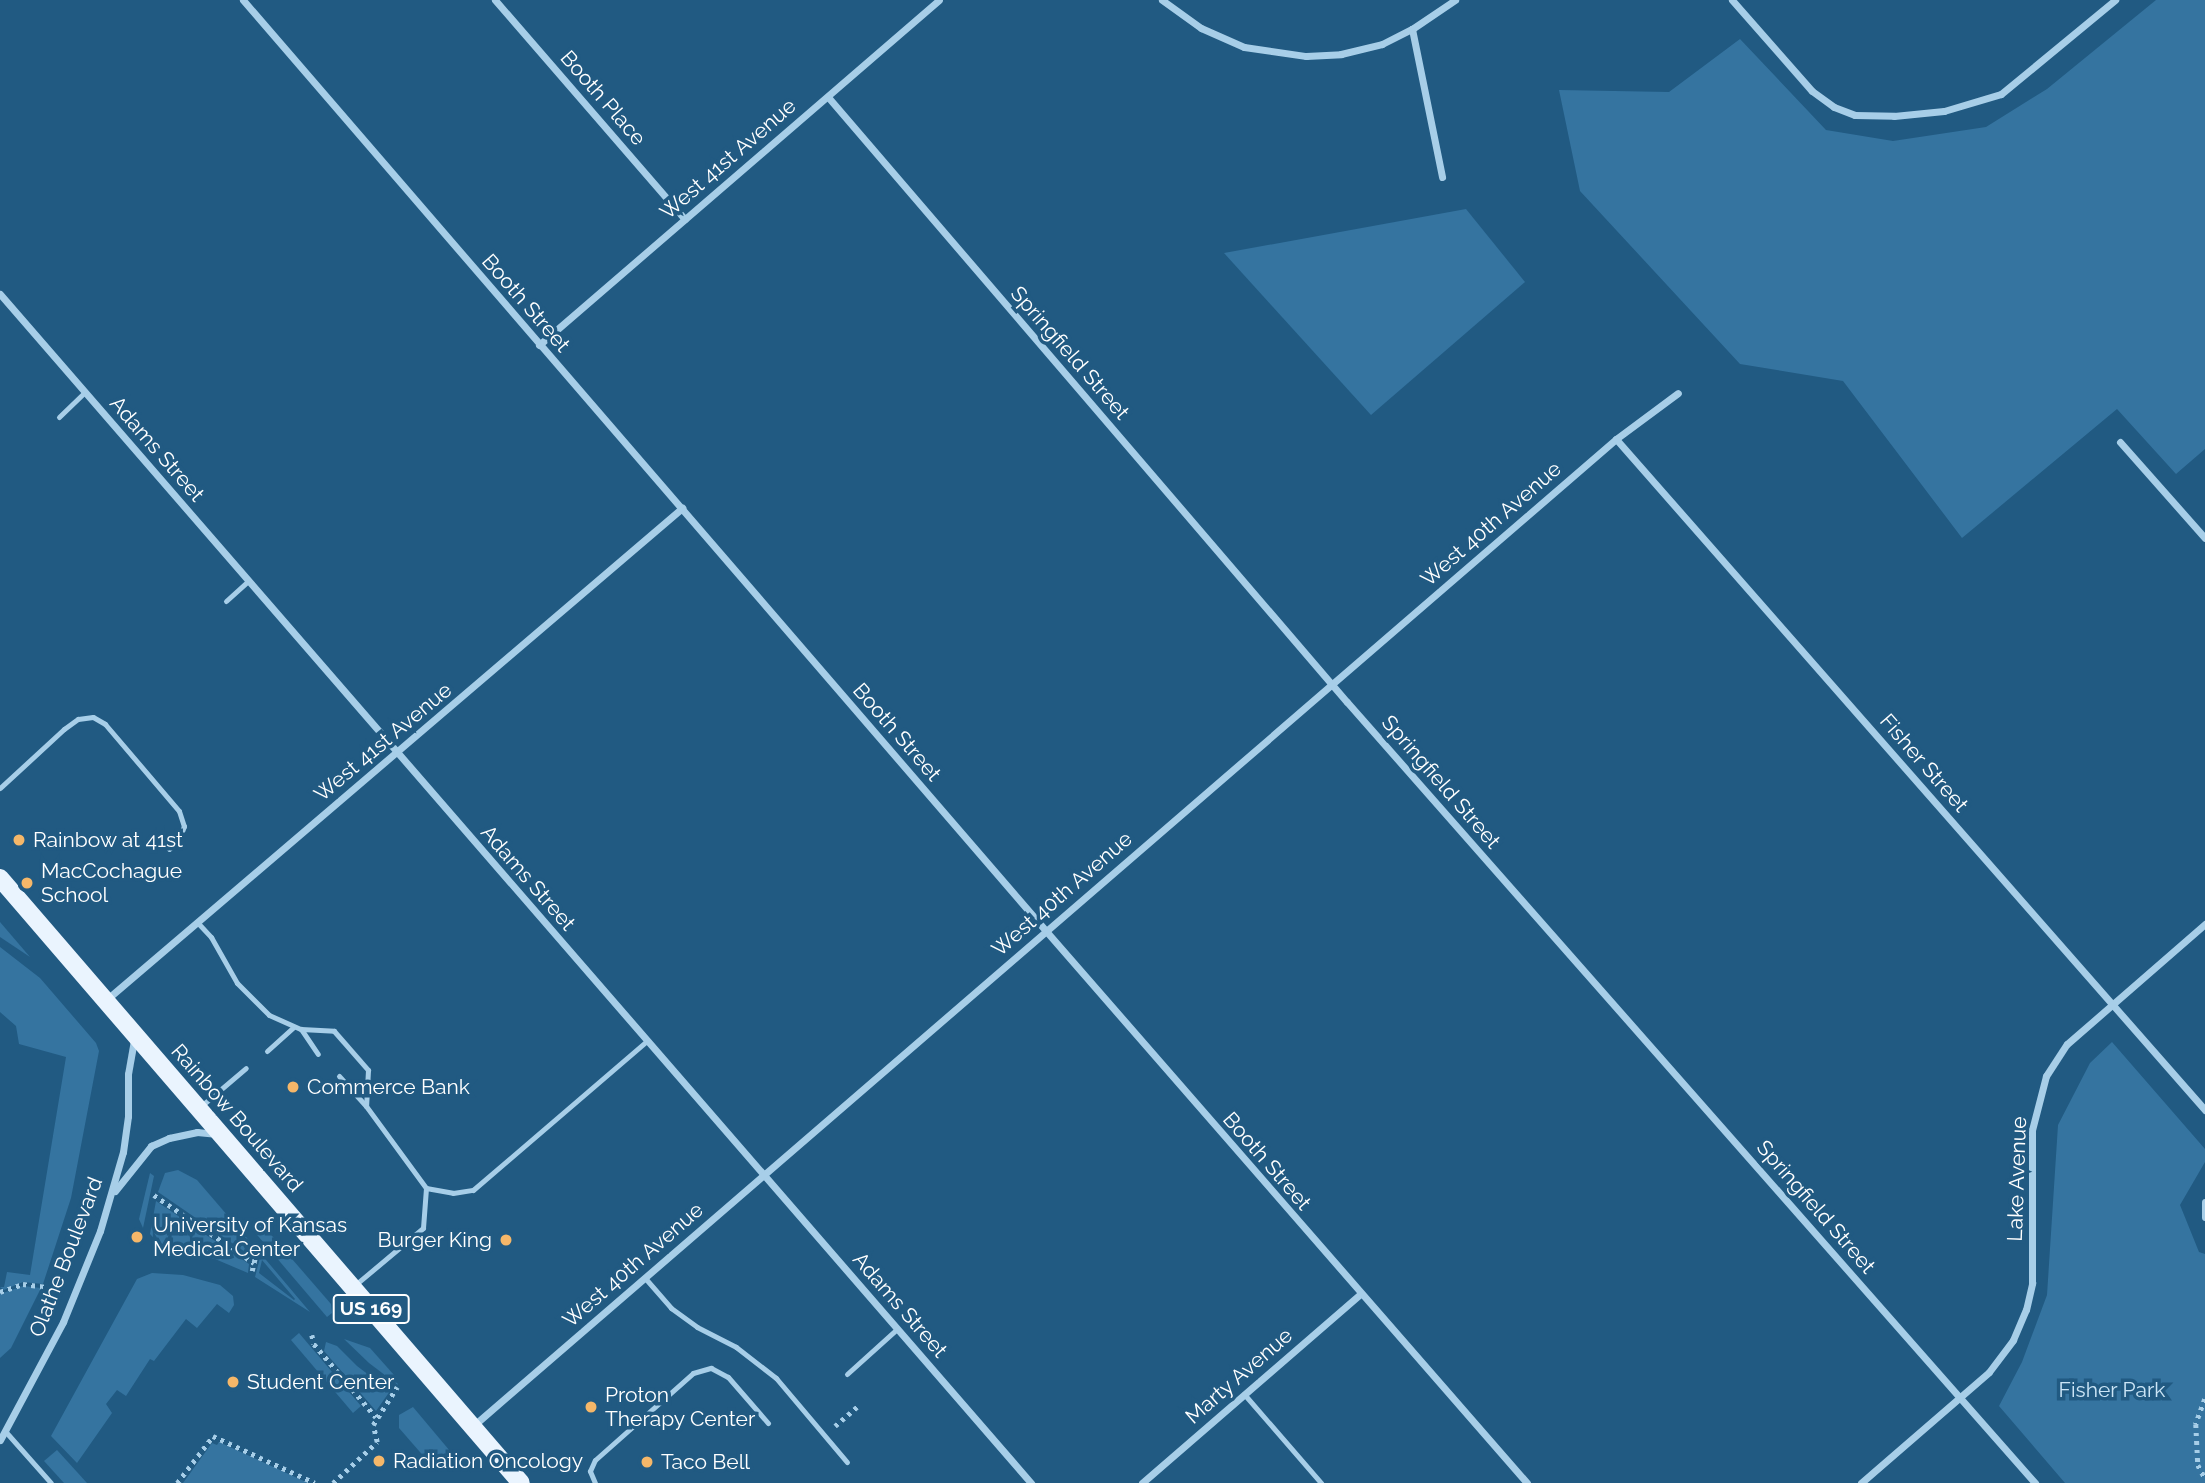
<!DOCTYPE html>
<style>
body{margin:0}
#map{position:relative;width:2205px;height:1483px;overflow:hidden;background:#215a82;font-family:Raleway,sans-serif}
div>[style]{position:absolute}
.green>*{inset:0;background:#3574a0}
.path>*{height:4.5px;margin-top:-2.25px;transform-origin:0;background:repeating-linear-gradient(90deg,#a7cee8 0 3.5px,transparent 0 8.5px)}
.lane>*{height:5px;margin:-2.5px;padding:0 2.5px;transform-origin:2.5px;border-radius:2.5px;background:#a7cee8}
.street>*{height:7px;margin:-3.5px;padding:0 3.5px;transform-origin:3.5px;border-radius:3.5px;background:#a7cee8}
.primary>*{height:18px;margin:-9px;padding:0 9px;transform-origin:9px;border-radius:9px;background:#eaf4fe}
.dots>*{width:19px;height:19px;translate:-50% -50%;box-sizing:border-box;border:4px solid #215a82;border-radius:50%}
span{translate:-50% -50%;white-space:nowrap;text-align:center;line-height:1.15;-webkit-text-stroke:7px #215a82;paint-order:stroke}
.shield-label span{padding:2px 5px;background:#215a82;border:2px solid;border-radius:5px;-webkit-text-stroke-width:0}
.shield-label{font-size:19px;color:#fff;font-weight:700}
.street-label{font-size:21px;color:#fff}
.poi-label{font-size:21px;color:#fff}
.left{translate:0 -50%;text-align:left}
.right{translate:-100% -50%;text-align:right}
.park-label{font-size:21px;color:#cbe5f6}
</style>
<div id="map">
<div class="green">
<i style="clip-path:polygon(2156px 0,2205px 0,2205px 449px,2176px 474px,2117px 409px,1962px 538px,1843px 381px,1740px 364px,1580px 191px,1559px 90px,1669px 92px,1740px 39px,1826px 130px,1893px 141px,1986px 127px,2047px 89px)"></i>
<i style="clip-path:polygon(1466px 209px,1525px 282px,1371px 415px,1224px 253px)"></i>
<i style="clip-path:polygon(0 922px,30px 957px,0 937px)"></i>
<i style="clip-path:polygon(0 947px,40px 978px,96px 1043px,99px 1051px,71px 1198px,43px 1284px,23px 1282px,4px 1290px,0 1287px,4px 1287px,7px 1272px,30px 1275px,66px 1057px,19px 1044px,16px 1026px,0 1012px)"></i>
<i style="clip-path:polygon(2112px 1042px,2205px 1149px,2205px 1162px,2180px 1205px,2199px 1252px,2205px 1254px,2205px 1483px,2065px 1483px,1999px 1406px,2022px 1362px,2047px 1295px,2058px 1125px,2090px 1063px)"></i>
<i style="clip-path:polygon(178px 1170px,197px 1180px,252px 1244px,251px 1256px,158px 1192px,165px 1173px)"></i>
<i style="clip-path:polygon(150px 1173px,154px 1176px,143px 1228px,139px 1219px)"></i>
<i style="clip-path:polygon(156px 1201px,249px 1264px,248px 1273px,215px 1259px,160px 1245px,150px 1234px)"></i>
<i style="clip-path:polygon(260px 1222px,331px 1304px,332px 1313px,327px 1317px,252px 1229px)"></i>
<i style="clip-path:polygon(evenodd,261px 1254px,310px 1312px,255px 1277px,261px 1254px,262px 1260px,295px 1299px,294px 1300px,259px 1273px,262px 1260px)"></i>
<i style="clip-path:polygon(152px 1273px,183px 1275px,220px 1285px,233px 1296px,234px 1305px,229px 1313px,217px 1304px,197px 1328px,186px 1319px,154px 1361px,150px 1359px,126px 1396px,117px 1390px,106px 1404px,112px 1413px,77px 1463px,51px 1436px,137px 1279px)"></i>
<i style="clip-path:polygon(23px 1286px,41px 1288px,11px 1348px,0 1358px,0 1294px)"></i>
<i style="clip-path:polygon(299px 1333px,361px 1406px,353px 1413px,291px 1340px)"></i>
<i style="clip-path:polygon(344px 1339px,370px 1348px,394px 1375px,398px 1385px,369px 1363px)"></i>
<i style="clip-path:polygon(326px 1342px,337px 1346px,357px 1366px,390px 1391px,376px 1411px,324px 1351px)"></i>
<i style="clip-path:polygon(413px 1407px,455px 1457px,454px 1464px,446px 1470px,433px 1467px,399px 1428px,399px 1415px)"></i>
<i style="clip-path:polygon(219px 1442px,308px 1483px,183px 1483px,212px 1443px,217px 1445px)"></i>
<i style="clip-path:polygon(57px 1450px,87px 1483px,64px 1483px,44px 1461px)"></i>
</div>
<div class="path">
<i style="left:154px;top:1195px;width:121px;rotate:34.2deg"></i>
<i style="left:252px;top:1271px;width:27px;rotate:-77deg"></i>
<i style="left:0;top:1292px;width:24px;rotate:-19deg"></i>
<i style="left:23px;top:1284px;width:24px;rotate:7deg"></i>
<i style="left:312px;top:1335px;width:9px;rotate:77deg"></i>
<i style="left:314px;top:1344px;width:96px;rotate:49.7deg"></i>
<i style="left:2205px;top:1399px;width:27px;rotate:110deg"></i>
<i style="left:2196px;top:1424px;width:41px;rotate:87.2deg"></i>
<i style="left:2198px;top:1465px;width:15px;rotate:62deg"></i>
<i style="left:835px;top:1426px;width:29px;rotate:-41deg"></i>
<i style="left:177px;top:1483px;width:59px;rotate:-52.5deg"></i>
<i style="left:213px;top:1436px;width:112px;rotate:24.7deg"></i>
<i style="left:333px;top:1483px;width:60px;rotate:-43deg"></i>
<i style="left:377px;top:1442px;width:17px;rotate:-103deg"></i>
<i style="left:373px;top:1425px;width:45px;rotate:-57.7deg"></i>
</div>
<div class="lane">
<i style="left:59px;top:417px;width:36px;rotate:-44deg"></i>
<i style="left:226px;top:601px;width:30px;rotate:-42deg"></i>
<i style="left:0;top:788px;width:87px;rotate:-42.7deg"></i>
<i style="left:64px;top:729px;width:17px;rotate:-36deg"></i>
<i style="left:78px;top:719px;width:15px;rotate:-8deg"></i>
<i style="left:93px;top:717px;width:14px;rotate:30deg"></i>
<i style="left:105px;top:724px;width:114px;rotate:49.6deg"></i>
<i style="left:179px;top:811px;width:16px;rotate:72deg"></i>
<i style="left:184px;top:826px;width:14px;rotate:111deg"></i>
<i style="left:179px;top:839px;width:14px;rotate:135deg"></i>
<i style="left:197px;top:922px;width:21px;rotate:47deg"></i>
<i style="left:211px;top:937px;width:53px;rotate:60.5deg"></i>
<i style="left:237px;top:983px;width:45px;rotate:45deg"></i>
<i style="left:269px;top:1015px;width:35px;rotate:24deg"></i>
<i style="left:301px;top:1029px;width:33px;rotate:3deg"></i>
<i style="left:334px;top:1031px;width:52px;rotate:48.9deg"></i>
<i style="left:368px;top:1070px;width:36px;rotate:93deg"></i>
<i style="left:366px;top:1106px;width:102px;rotate:53.8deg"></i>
<i style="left:426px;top:1188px;width:40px;rotate:94.3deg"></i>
<i style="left:423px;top:1228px;width:89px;rotate:140deg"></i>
<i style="left:301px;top:1029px;width:30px;rotate:56deg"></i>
<i style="left:267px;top:1051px;width:36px;rotate:-42deg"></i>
<i style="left:339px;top:1076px;width:40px;rotate:48deg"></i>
<i style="left:200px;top:1107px;width:60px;rotate:-40.3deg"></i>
<i style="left:426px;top:1188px;width:27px;rotate:10deg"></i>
<i style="left:453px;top:1193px;width:20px;rotate:-9deg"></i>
<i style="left:473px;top:1190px;width:229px;rotate:-40.6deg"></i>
<i style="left:645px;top:1278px;width:40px;rotate:49deg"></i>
<i style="left:671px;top:1308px;width:32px;rotate:36deg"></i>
<i style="left:697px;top:1327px;width:44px;rotate:27.1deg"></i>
<i style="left:736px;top:1347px;width:51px;rotate:37.8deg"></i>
<i style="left:776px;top:1378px;width:110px;rotate:49.8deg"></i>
<i style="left:847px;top:1374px;width:67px;rotate:-42deg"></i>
<i style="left:1244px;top:1394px;width:118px;rotate:49.1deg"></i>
<i style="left:5px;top:1431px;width:69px;rotate:48.5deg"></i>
<i style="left:595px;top:1483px;width:13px;rotate:-113deg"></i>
<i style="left:590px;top:1471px;width:12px;rotate:-66deg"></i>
<i style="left:595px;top:1460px;width:131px;rotate:-41.6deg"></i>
<i style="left:693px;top:1373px;width:19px;rotate:-16deg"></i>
<i style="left:711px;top:1368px;width:19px;rotate:28deg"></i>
<i style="left:728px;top:1377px;width:61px;rotate:49deg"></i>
</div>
<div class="street">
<i style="left:243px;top:0;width:1229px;rotate:49.22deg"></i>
<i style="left:1046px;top:931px;width:732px;rotate:48.93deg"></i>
<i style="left:495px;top:0;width:290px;rotate:49.1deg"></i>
<i style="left:1162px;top:0;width:48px;rotate:35.7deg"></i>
<i style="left:1201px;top:28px;width:47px;rotate:23.8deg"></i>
<i style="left:1244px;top:47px;width:63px;rotate:8.3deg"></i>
<i style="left:1306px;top:56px;width:35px;rotate:-3deg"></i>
<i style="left:1341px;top:54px;width:42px;rotate:-13.7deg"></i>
<i style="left:1382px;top:44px;width:34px;rotate:-27deg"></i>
<i style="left:1412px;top:29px;width:52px;rotate:-34deg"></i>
<i style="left:1732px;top:0;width:121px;rotate:48.7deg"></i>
<i style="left:1812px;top:91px;width:27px;rotate:36deg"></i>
<i style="left:1834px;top:107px;width:22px;rotate:21deg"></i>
<i style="left:1855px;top:115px;width:39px;rotate:1deg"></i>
<i style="left:1894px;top:116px;width:50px;rotate:-5.7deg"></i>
<i style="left:1944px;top:111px;width:59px;rotate:-16.6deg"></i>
<i style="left:2001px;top:94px;width:148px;rotate:-39.5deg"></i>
<i style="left:1412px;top:29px;width:151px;rotate:78.5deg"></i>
<i style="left:828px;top:97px;width:797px;rotate:49.38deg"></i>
<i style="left:1347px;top:702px;width:1041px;rotate:48.62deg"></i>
<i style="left:0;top:294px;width:1574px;rotate:49.07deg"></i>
<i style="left:539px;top:345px;width:528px;rotate:-40.78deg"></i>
<i style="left:1616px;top:439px;width:893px;rotate:48.72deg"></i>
<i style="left:2120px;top:442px;width:128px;rotate:48.5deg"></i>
<i style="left:106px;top:1000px;width:758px;rotate:-40.5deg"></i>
<i style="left:115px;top:1191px;width:58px;rotate:-51.3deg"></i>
<i style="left:151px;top:1146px;width:20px;rotate:-24deg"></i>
<i style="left:169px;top:1138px;width:29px;rotate:-12deg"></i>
<i style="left:197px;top:1132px;width:18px;rotate:6deg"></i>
<i style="left:2205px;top:1202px;width:15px;rotate:90deg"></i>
<i style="left:473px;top:1426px;width:1510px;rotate:-40.81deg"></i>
<i style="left:1616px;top:439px;width:77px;rotate:-36.6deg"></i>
<i style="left:0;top:1440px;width:134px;rotate:-61.9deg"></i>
<i style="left:63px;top:1322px;width:98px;rotate:-67.9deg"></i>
<i style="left:100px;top:1231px;width:82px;rotate:-73.8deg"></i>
<i style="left:123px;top:1152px;width:36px;rotate:-82deg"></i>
<i style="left:128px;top:1116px;width:42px;rotate:-90deg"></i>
<i style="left:128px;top:1074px;width:36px;rotate:-80deg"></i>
<i style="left:1142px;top:1483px;width:289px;rotate:-40.9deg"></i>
<i style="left:1861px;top:1483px;width:169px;rotate:-40.9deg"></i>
<i style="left:1989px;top:1372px;width:40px;rotate:-53deg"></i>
<i style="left:2013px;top:1340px;width:33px;rotate:-67deg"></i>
<i style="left:2026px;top:1310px;width:28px;rotate:-77deg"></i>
<i style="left:2032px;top:1283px;width:153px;rotate:-90deg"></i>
<i style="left:2032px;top:1130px;width:56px;rotate:-75.5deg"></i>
<i style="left:2046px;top:1076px;width:38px;rotate:-57deg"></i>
<i style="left:2067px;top:1044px;width:183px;rotate:-41deg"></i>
</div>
<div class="primary">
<i style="left:0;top:878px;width:798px;rotate:49.27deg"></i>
</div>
<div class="dots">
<i style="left:19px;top:840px;background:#f5b769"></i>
<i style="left:27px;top:883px;background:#f5b769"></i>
<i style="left:293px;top:1087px;background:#f5b769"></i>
<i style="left:137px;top:1237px;background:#f5b769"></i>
<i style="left:506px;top:1240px;background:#f5b769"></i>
<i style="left:233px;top:1382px;background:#f5b769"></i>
<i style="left:591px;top:1407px;background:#f5b769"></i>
<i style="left:379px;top:1461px;background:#f5b769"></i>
<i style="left:647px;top:1462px;background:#f5b769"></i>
</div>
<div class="shield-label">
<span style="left:371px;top:1309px">US 169</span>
</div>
<div class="street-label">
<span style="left:603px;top:98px;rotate:49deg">Booth Place</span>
<span style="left:728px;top:159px;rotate:-41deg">West 41st Avenue</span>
<span style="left:526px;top:303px;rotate:49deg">Booth Street</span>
<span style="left:1070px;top:353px;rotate:49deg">Springfield Street</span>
<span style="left:157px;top:449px;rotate:49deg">Adams Street</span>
<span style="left:1491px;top:524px;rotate:-41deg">West 40th Avenue</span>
<span style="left:897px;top:732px;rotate:49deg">Booth Street</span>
<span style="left:383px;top:742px;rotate:-40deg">West 41st Avenue</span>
<span style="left:1924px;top:763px;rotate:49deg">Fisher Street</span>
<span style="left:1441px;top:782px;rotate:49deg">Springfield Street</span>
<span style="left:528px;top:878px;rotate:49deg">Adams Street</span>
<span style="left:1062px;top:894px;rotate:-41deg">West 40th Avenue</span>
<span style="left:237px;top:1118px;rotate:49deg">Rainbow Boulevard</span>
<span style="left:1267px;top:1161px;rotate:49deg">Booth Street</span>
<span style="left:2017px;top:1179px;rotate:-88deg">Lake Avenue</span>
<span style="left:1816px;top:1207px;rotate:49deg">Springfield Street</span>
<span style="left:66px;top:1257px;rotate:-69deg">Olathe Boulevard</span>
<span style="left:633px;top:1265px;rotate:-41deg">West 40th Avenue</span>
<span style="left:900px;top:1305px;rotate:49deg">Adams Street</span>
<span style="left:1239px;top:1376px;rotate:-41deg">Marty Avenue</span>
</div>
<div class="poi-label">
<span class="left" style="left:33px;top:840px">Rainbow at 41st</span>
<span class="left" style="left:41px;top:883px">MacCochague<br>School</span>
<span class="left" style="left:307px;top:1087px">Commerce Bank</span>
<span class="left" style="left:153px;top:1237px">University of Kansas<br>Medical Center</span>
<span class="right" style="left:492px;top:1240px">Burger King</span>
<span class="left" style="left:247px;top:1382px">Student Center</span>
<span class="left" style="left:605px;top:1407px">Proton<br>Therapy Center</span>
<span class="left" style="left:393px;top:1461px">Radiation Oncology</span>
<span class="left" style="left:661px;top:1462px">Taco Bell</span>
</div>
<div class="park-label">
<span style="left:2112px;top:1390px">Fisher Park</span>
</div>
</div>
